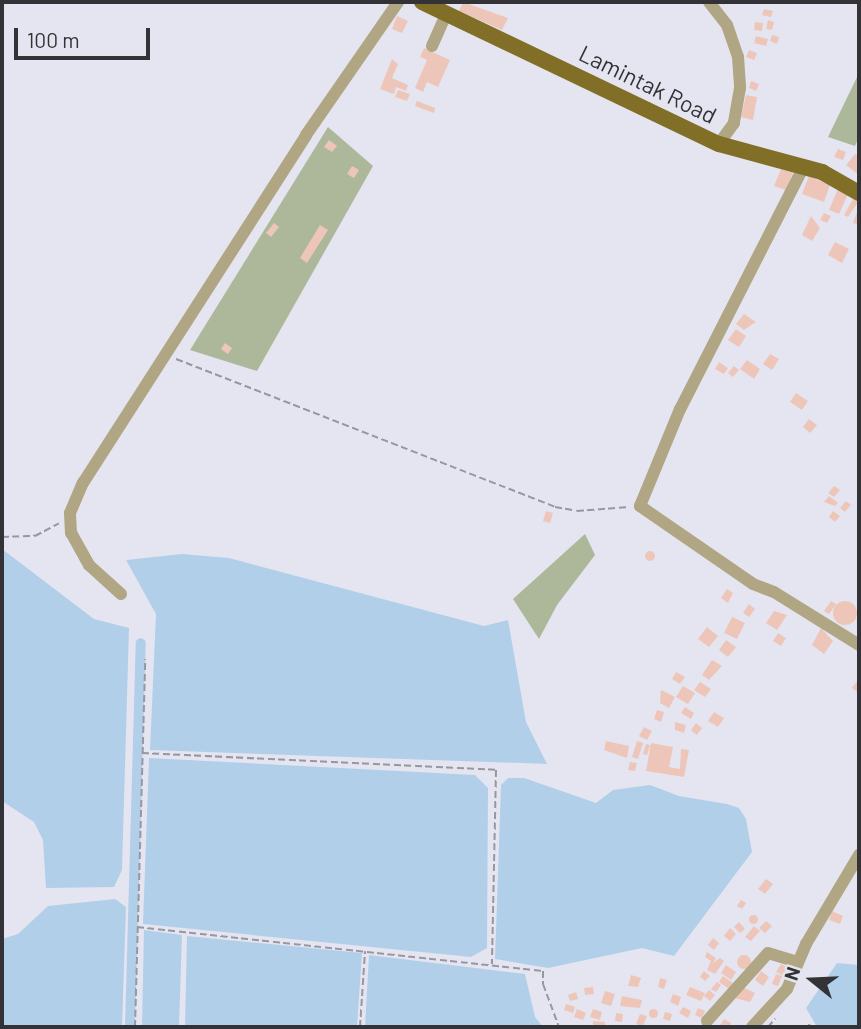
<!DOCTYPE html>
<style>
body{margin:0}
#map{position:relative;width:861px;height:1029px;overflow:hidden;background:#e4e5f0;font-family:Barlow,sans-serif}
div>[style]{position:absolute}
.green>*{inset:0;background:#adb89a}
.water>*{inset:0;background:#b2cfea}
.canal>*{height:10px;margin:-5px;padding:0 5px;transform-origin:5px;border-radius:5px;background:#b2cfea}
.building>*{inset:0;background:#eec6b9}
.round{border-radius:50%}
.path>*{height:2px;margin-top:-1px;transform-origin:0;background:repeating-linear-gradient(90deg,#97979f 0 7px,transparent 0 10.5px)}
.minor>*{height:12px;margin:-6px;padding:0 6px;transform-origin:6px;border-radius:6px;background:#b0a683}
.major>*{height:16px;margin:-8px;padding:0 8px;transform-origin:8px;border-radius:8px;background:#826f27}
span{translate:-50% -50%;white-space:nowrap;text-align:center;line-height:1.15;-webkit-text-stroke:5px #e4e5f0;paint-order:stroke}
.street-label{font-size:23px;color:#333337}
.frame{position:absolute;inset:0;border:4px solid #333337;pointer-events:none}
.north{position:absolute;left:777px;top:945px;width:70px;height:70px;-webkit-text-stroke:5px #e4e5f0;paint-order:stroke;rotate:288deg;font-size:19px;font-weight:700;line-height:28px;text-align:center;color:#333337}
.north::after{content:'';display:block;margin:auto;width:24px;height:32px;background:#333337;clip-path:polygon(50% 0,100% 100%,50% 72%,0 100%)}
.scale{position:absolute;left:14px;top:28px;width:136px;height:32px;box-sizing:border-box;border:4px solid #333337;border-top:0;padding-left:9px;font-size:21px;line-height:24px;white-space:nowrap;color:#333337;-webkit-text-stroke:5px #e4e5f0;paint-order:stroke}
</style>
<div id="map">
<div class="green">
<i style="clip-path:polygon(859px 73px,859px 137px,855px 146px,828px 137px)"></i>
<i style="clip-path:polygon(328px 127px,373px 166px,257px 371px,190px 350px)"></i>
<i style="clip-path:polygon(585px 534px,595px 555px,557px 605px,539px 639px,513px 599px)"></i>
</div>
<div class="water">
<i style="clip-path:polygon(2px 549px,94px 619px,129px 628px,122px 870px,114px 887px,46px 888px,43px 840px,34px 822px,2px 801px)"></i>
<i style="clip-path:polygon(182px 554px,229px 558px,484px 626px,508px 620px,526px 722px,547px 764px,150px 750px,156px 614px,126px 560px)"></i>
<i style="clip-path:polygon(149px 758px,475px 775px,488px 788px,487px 948px,471px 957px,143px 924px)"></i>
<i style="clip-path:polygon(508px 778px,524px 778px,596px 803px,613px 790px,650px 785px,679px 796px,727px 804px,739px 808px,746px 819px,752px 852px,674px 956px,642px 948px,548px 968px,495px 959px,501px 785px)"></i>
<i style="clip-path:polygon(115px 899px,126px 907px,122px 1027px,2px 1027px,2px 939px,18px 934px,48px 906px)"></i>
<i style="clip-path:polygon(144px 930px,182px 935px,179px 1027px,142px 1027px)"></i>
<i style="clip-path:polygon(187px 936px,362px 953px,357px 1027px,185px 1027px)"></i>
<i style="clip-path:polygon(369px 955px,525px 974px,535px 1017px,543px 1027px,365px 1027px)"></i>
<i style="clip-path:polygon(837px 963px,859px 965px,859px 1027px,817px 1027px,806px 1008px)"></i>
</div>
<div class="canal">
<i style="left:130px;top:1027px;width:384px;rotate:-88.4deg"></i>
</div>
<div class="building">
<i style="clip-path:polygon(463px 2px,508px 18px,502px 30px,459px 11px)"></i>
<i style="clip-path:polygon(764px 9px,773px 11px,771px 17px,762px 15px)"></i>
<i style="clip-path:polygon(397px 16px,408px 21px,402px 33px,392px 29px)"></i>
<i style="clip-path:polygon(768px 20px,774px 22px,772px 30px,766px 29px)"></i>
<i style="clip-path:polygon(755px 22px,763px 23px,762px 31px,754px 30px)"></i>
<i style="clip-path:polygon(772px 35px,779px 37px,777px 44px,770px 41px)"></i>
<i style="clip-path:polygon(756px 36px,768px 39px,766px 46px,754px 43px)"></i>
<i style="clip-path:polygon(424px 48px,450px 60px,438px 87px,427px 82px,423px 92px,415px 88px,427px 60px,420px 57px)"></i>
<i style="clip-path:polygon(749px 50px,757px 53px,754px 60px,746px 57px)"></i>
<i style="clip-path:polygon(392px 59px,398px 64px,392px 78px,408px 85px,406px 91px,396px 87px,394px 94px,380px 89px)"></i>
<i style="clip-path:polygon(751px 81px,759px 84px,756px 91px,749px 88px)"></i>
<i style="clip-path:polygon(398px 90px,410px 94px,407px 101px,395px 97px)"></i>
<i style="clip-path:polygon(746px 95px,757px 97px,753px 120px,741px 117px)"></i>
<i style="clip-path:polygon(417px 101px,435px 108px,434px 113px,415px 106px)"></i>
<i style="clip-path:polygon(329px 140px,337px 146px,332px 152px,324px 147px)"></i>
<i style="clip-path:polygon(838px 149px,846px 152px,843px 160px,834px 157px)"></i>
<i style="clip-path:polygon(855px 154px,859px 156px,859px 175px,846px 165px)"></i>
<i style="clip-path:polygon(352px 166px,359px 170px,354px 178px,347px 174px)"></i>
<i style="clip-path:polygon(782px 167px,793px 172px,786px 190px,774px 186px)"></i>
<i style="clip-path:polygon(809px 176px,830px 185px,824px 202px,802px 194px)"></i>
<i style="clip-path:polygon(838px 189px,848px 194px,839px 214px,829px 210px)"></i>
<i style="clip-path:polygon(853px 199px,858px 202px,848px 217px,844px 215px)"></i>
<i style="clip-path:polygon(859px 207px,859px 225px,853px 223px)"></i>
<i style="clip-path:polygon(824px 213px,831px 216px,827px 223px,820px 220px)"></i>
<i style="clip-path:polygon(811px 216px,820px 228px,812px 241px,802px 235px)"></i>
<i style="clip-path:polygon(274px 223px,279px 227px,271px 237px,266px 233px)"></i>
<i style="clip-path:polygon(320px 225px,328px 230px,307px 263px,300px 258px)"></i>
<i style="clip-path:polygon(835px 242px,849px 249px,842px 263px,828px 255px)"></i>
<i style="clip-path:polygon(744px 314px,756px 322px,744px 330px,736px 324px)"></i>
<i style="clip-path:polygon(736px 329px,746px 336px,739px 347px,728px 340px)"></i>
<i style="clip-path:polygon(225px 343px,232px 348px,228px 354px,221px 349px)"></i>
<i style="clip-path:polygon(770px 354px,779px 359px,772px 370px,763px 364px)"></i>
<i style="clip-path:polygon(747px 360px,760px 369px,754px 379px,740px 369px)"></i>
<i style="clip-path:polygon(719px 362px,728px 368px,724px 374px,715px 369px)"></i>
<i style="clip-path:polygon(734px 366px,739px 370px,733px 377px,728px 373px)"></i>
<i style="clip-path:polygon(796px 393px,808px 401px,802px 410px,790px 402px)"></i>
<i style="clip-path:polygon(809px 419px,817px 425px,810px 433px,803px 427px)"></i>
<i style="clip-path:polygon(834px 486px,840px 490px,834px 497px,828px 493px)"></i>
<i style="clip-path:polygon(829px 496px,838px 503px,835px 506px,824px 502px)"></i>
<i style="clip-path:polygon(846px 501px,851px 505px,845px 512px,840px 508px)"></i>
<i style="clip-path:polygon(546px 511px,553px 513px,550px 523px,543px 521px)"></i>
<i style="clip-path:polygon(833px 511px,840px 516px,835px 522px,829px 517px)"></i>
<i class="round" style="left:645px;top:551px;width:10px;height:10px"></i>
<i style="clip-path:polygon(727px 589px,733px 593px,728px 603px,721px 598px)"></i>
<i style="clip-path:polygon(831px 601px,836px 604px,829px 614px,824px 611px)"></i>
<i class="round" style="left:833px;top:601px;width:24px;height:24px"></i>
<i style="clip-path:polygon(749px 604px,755px 609px,749px 617px,743px 613px)"></i>
<i style="clip-path:polygon(774px 611px,787px 615px,777px 630px,766px 623px)"></i>
<i style="clip-path:polygon(732px 617px,745px 623px,737px 639px,724px 633px)"></i>
<i style="clip-path:polygon(707px 627px,718px 636px,709px 647px,698px 639px)"></i>
<i style="clip-path:polygon(821px 628px,833px 641px,824px 654px,812px 645px)"></i>
<i style="clip-path:polygon(778px 633px,786px 638px,781px 646px,773px 641px)"></i>
<i style="clip-path:polygon(726px 640px,736px 647px,728px 657px,719px 650px)"></i>
<i style="clip-path:polygon(712px 660px,722px 666px,709px 680px,702px 675px)"></i>
<i style="clip-path:polygon(676px 672px,685px 677px,680px 684px,672px 679px)"></i>
<i style="clip-path:polygon(858px 680px,859px 681px,859px 693px,852px 688px)"></i>
<i style="clip-path:polygon(700px 682px,711px 689px,705px 697px,694px 690px)"></i>
<i style="clip-path:polygon(683px 686px,695px 693px,688px 704px,676px 697px)"></i>
<i style="clip-path:polygon(661px 690px,675px 697px,669px 708px,660px 703px)"></i>
<i style="clip-path:polygon(685px 707px,694px 713px,691px 719px,681px 713px)"></i>
<i style="clip-path:polygon(657px 710px,664px 712px,661px 722px,654px 719px)"></i>
<i style="clip-path:polygon(714px 712px,724px 718px,718px 727px,708px 721px)"></i>
<i style="clip-path:polygon(675px 722px,686px 725px,684px 733px,675px 730px)"></i>
<i style="clip-path:polygon(696px 723px,702px 728px,697px 735px,691px 730px)"></i>
<i style="clip-path:polygon(644px 727px,652px 731px,647px 740px,639px 736px)"></i>
<i style="clip-path:polygon(606px 741px,629px 746px,627px 758px,604px 750px)"></i>
<i style="clip-path:polygon(637px 741px,643px 743px,638px 759px,632px 757px)"></i>
<i style="clip-path:polygon(651px 743px,673px 747px,669px 767px,680px 769px,681px 749px,689px 750px,684px 777px,646px 771px)"></i>
<i style="clip-path:polygon(646px 744px,650px 745px,647px 755px,643px 754px)"></i>
<i style="clip-path:polygon(630px 762px,637px 763px,635px 771px,628px 770px)"></i>
<i style="clip-path:polygon(766px 879px,773px 884px,765px 894px,758px 889px)"></i>
<i style="clip-path:polygon(741px 900px,746px 903px,742px 909px,737px 906px)"></i>
<i style="clip-path:polygon(832px 911px,843px 916px,840px 924px,829px 920px)"></i>
<i class="round" style="left:748.5px;top:914.5px;width:9px;height:9px"></i>
<i style="clip-path:polygon(766px 921px,772px 926px,765px 933px,759px 928px)"></i>
<i style="clip-path:polygon(739px 922px,745px 929px,740px 933px,734px 927px)"></i>
<i style="clip-path:polygon(754px 926px,760px 931px,751px 941px,745px 937px)"></i>
<i style="clip-path:polygon(730px 928px,736px 934px,730px 941px,724px 936px)"></i>
<i style="clip-path:polygon(713px 938px,719px 943px,714px 950px,708px 945px)"></i>
<i style="clip-path:polygon(707px 952px,716px 958px,713px 963px,720px 958px,724px 961px,715px 974px,707px 970px,711px 961px,705px 957px)"></i>
<i class="round" style="left:737px;top:955px;width:14px;height:14px"></i>
<i style="clip-path:polygon(781px 964px,792px 969px,788px 978px,776px 972px)"></i>
<i style="clip-path:polygon(726px 965px,736px 972px,731px 980px,721px 973px)"></i>
<i style="clip-path:polygon(704px 971px,710px 976px,705px 981px,700px 977px)"></i>
<i style="clip-path:polygon(761px 971px,769px 977px,763px 986px,755px 980px)"></i>
<i style="clip-path:polygon(776px 974px,782px 976px,778px 986px,772px 984px)"></i>
<i style="clip-path:polygon(631px 975px,641px 978px,638px 987px,628px 986px)"></i>
<i style="clip-path:polygon(723px 976px,733px 983px,729px 989px,719px 982px)"></i>
<i style="clip-path:polygon(660px 978px,667px 980px,664px 989px,658px 987px)"></i>
<i style="clip-path:polygon(717px 982px,721px 985px,716px 992px,711px 989px)"></i>
<i style="clip-path:polygon(740px 986px,755px 993px,750px 1002px,734px 998px)"></i>
<i style="clip-path:polygon(593px 987px,594px 994px,585px 995px,584px 988px)"></i>
<i style="clip-path:polygon(690px 987px,705px 993px,701px 1001px,686px 995px)"></i>
<i style="clip-path:polygon(709px 990px,715px 995px,710px 1001px,704px 996px)"></i>
<i style="clip-path:polygon(605px 991px,615px 994px,611px 1006px,601px 1003px)"></i>
<i style="clip-path:polygon(576px 992px,578px 999px,570px 1001px,568px 995px)"></i>
<i style="clip-path:polygon(673px 994px,681px 997px,678px 1006px,670px 1002px)"></i>
<i style="clip-path:polygon(622px 996px,642px 1000px,640px 1008px,620px 1006px)"></i>
<i style="clip-path:polygon(566px 1004px,575px 1007px,573px 1013px,564px 1010px)"></i>
<i style="clip-path:polygon(683px 1007px,691px 1011px,688px 1018px,679px 1013px)"></i>
<i style="clip-path:polygon(698px 1008px,705px 1011px,702px 1018px,695px 1015px)"></i>
<i class="round" style="left:648.5px;top:1008.5px;width:9px;height:9px"></i>
<i style="clip-path:polygon(577px 1009px,586px 1013px,583px 1020px,574px 1017px)"></i>
<i style="clip-path:polygon(593px 1009px,602px 1012px,600px 1020px,590px 1017px)"></i>
<i style="clip-path:polygon(665px 1012px,672px 1014px,670px 1021px,663px 1019px)"></i>
<i style="clip-path:polygon(616px 1013px,623px 1014px,622px 1022px,615px 1021px)"></i>
<i style="clip-path:polygon(640px 1014px,647px 1016px,643px 1026px,636px 1024px)"></i>
<i style="clip-path:polygon(724px 1019px,731px 1023px,729px 1027px,719px 1027px)"></i>
<i style="clip-path:polygon(593px 1021px,605px 1022px,605px 1027px,593px 1027px)"></i>
</div>
<div class="path">
<i style="left:176px;top:359px;width:407px;rotate:21.3deg"></i>
<i style="left:555px;top:507px;width:22px;rotate:10deg"></i>
<i style="left:577px;top:511px;width:52px;rotate:-4.4deg"></i>
<i style="left:2px;top:537px;width:33px;rotate:-2deg"></i>
<i style="left:35px;top:536px;width:27px;rotate:-28deg"></i>
<i style="left:142px;top:753px;width:354px;rotate:2.7deg"></i>
<i style="left:496px;top:770px;width:194px;rotate:91.2deg"></i>
<i style="left:137px;top:927px;width:408px;rotate:6.2deg"></i>
<i style="left:543px;top:971px;width:13px;rotate:90deg"></i>
<i style="left:543px;top:984px;width:46px;rotate:69.6deg"></i>
<i style="left:809px;top:1024px;width:3px;rotate:72deg"></i>
<i style="left:135px;top:1027px;width:368px;rotate:-88.4deg"></i>
<i style="left:360px;top:1027px;width:76px;rotate:-86.2deg"></i>
<i style="left:768px;top:1027px;width:11px;rotate:-49deg"></i>
</div>
<div class="minor">
<i style="left:709px;top:2px;width:29px;rotate:52deg"></i>
<i style="left:727px;top:25px;width:34px;rotate:71deg"></i>
<i style="left:738px;top:57px;width:31px;rotate:86deg"></i>
<i style="left:740px;top:88px;width:36px;rotate:100deg"></i>
<i style="left:734px;top:123px;width:26px;rotate:126deg"></i>
<i style="left:432px;top:46px;width:36px;rotate:-66deg"></i>
<i style="left:804px;top:166px;width:273px;rotate:117deg"></i>
<i style="left:680px;top:409px;width:105px;rotate:112.4deg"></i>
<i style="left:640px;top:506px;width:137px;rotate:34.6deg"></i>
<i style="left:753px;top:584px;width:22px;rotate:21deg"></i>
<i style="left:774px;top:592px;width:100px;rotate:31.9deg"></i>
<i style="left:121px;top:594px;width:43px;rotate:-137.8deg"></i>
<i style="left:89px;top:565px;width:37px;rotate:-119deg"></i>
<i style="left:71px;top:533px;width:20px;rotate:-93deg"></i>
<i style="left:70px;top:513px;width:33px;rotate:-67deg"></i>
<i style="left:83px;top:483px;width:413px;rotate:-57.3deg"></i>
<i style="left:306px;top:135px;width:162px;rotate:-55.3deg"></i>
<i style="left:707px;top:1021px;width:91px;rotate:-48.1deg"></i>
<i style="left:768px;top:953px;width:31px;rotate:17deg"></i>
<i style="left:752px;top:1027px;width:52px;rotate:-47.4deg"></i>
<i style="left:787px;top:989px;width:49px;rotate:-67.1deg"></i>
<i style="left:806px;top:944px;width:104px;rotate:-59.2deg"></i>
</div>
<div class="major">
<i style="left:422px;top:2px;width:329px;rotate:25.6deg"></i>
<i style="left:719px;top:144px;width:107px;rotate:15.2deg"></i>
<i style="left:822px;top:172px;width:43px;rotate:29.6deg"></i>
</div>
<div class="street-label">
<span style="left:648px;top:84px;rotate:26deg">Lamintak Road</span>
</div>
<div class="frame"></div>
<div class="north">N</div>
<div class="scale">100 m</div>
</div>
